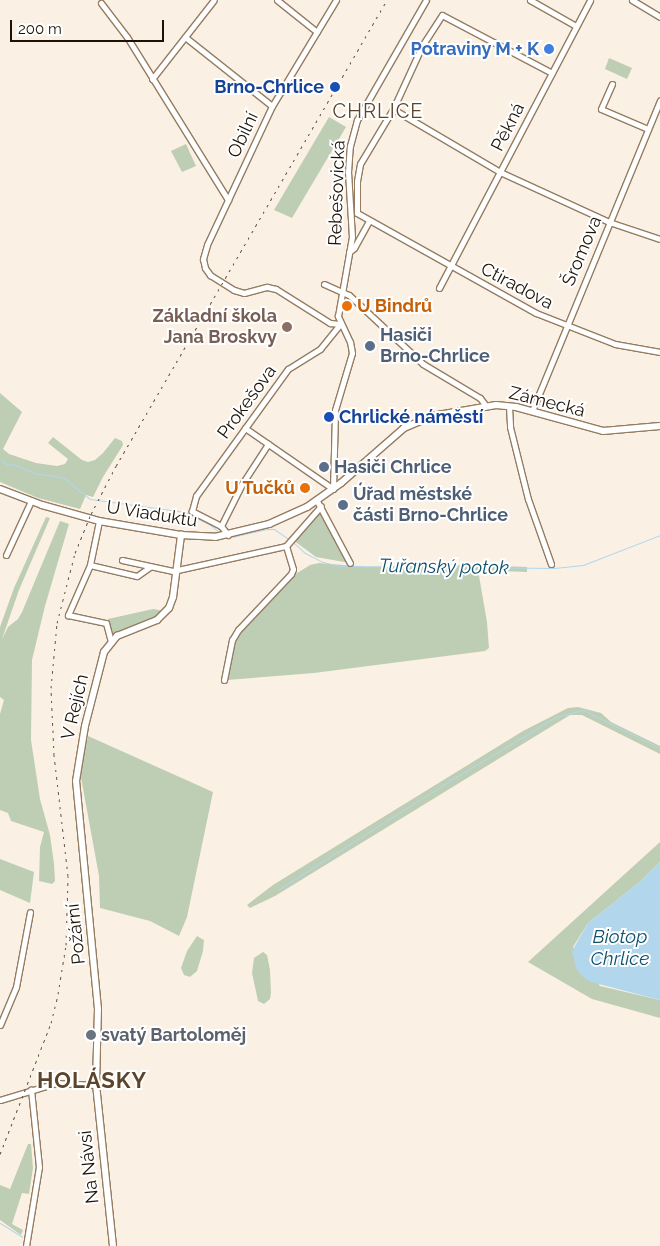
<!DOCTYPE html>
<meta charset="utf-8">
<style>
body{margin:0}
#map{position:relative;width:660px;height:1246px;overflow:hidden;background:#fbf0e4;font-family:Raleway,sans-serif}
div>[style]{position:absolute}
.green>*{inset:0;background:#beceb4}
.water>*{inset:0;background:#b2d6eb}
.stream>*{height:1px;margin:-0.5px;padding:0 0.5px;transform-origin:0.5px;border-radius:0.5px;background:#b2d6eb}
.roads{filter:drop-shadow(1px 0 #957c61) drop-shadow(-1px 0 #957c61) drop-shadow(0 1px #957c61) drop-shadow(0 -1px #957c61)}
.minor>*{height:5px;margin:-2.5px;padding:0 2.5px;transform-origin:2.5px;border-radius:2.5px;background:#fff}
.tertiary>*{height:6px;margin:-3px;padding:0 3px;transform-origin:3px;border-radius:3px;background:#fff}
.rail>*{height:1px;margin-top:-0.5px;transform-origin:0;background:repeating-linear-gradient(90deg,#5e5449 0 2.5px,transparent 0 7.5px)}
.dots>*{width:14px;height:14px;translate:-50% -50%;box-sizing:border-box;border:2px solid #fff;border-radius:50%}
span{translate:-50% -50%;white-space:nowrap;text-align:center;line-height:1.15;-webkit-text-stroke:4px #fff;paint-order:stroke}
.shop-label{font-size:18px;color:#366cbe;font-weight:700}
.right{translate:-100% -50%;text-align:right}
.transit-label{font-size:18px;color:#164399;font-weight:700}
.left{translate:0 -50%;text-align:left}
.street-label{font-size:18px;color:#1c1308}
.food-label{font-size:18px;color:#c56008;font-weight:700}
.education-label{font-size:18px;color:#785e54;font-weight:700}
.service-label{font-size:18px;color:#4e5e75;font-weight:700}
.worship-label{font-size:18px;color:#5b616d;font-weight:700}
.water-label{font-size:19px;color:#0f506d;font-style:italic}
.quarter-label{font-size:20px;color:#5c452b;letter-spacing:1px}
.district-label{font-size:22px;color:#5c452b;font-weight:700;letter-spacing:1px}
.scale{position:absolute;left:10px;top:20px;width:154px;height:22px;box-sizing:border-box;border:2px solid #1c1308;border-top:0;padding-left:6px;font-size:15px;line-height:18px;white-space:nowrap;color:#1c1308;-webkit-text-stroke:4px #fff;paint-order:stroke}
</style>
<div id="map">
<div class="green">
<i style="clip-path:polygon(609px 58px,632px 68px,627px 79px,605px 69px)"></i>
<i style="clip-path:polygon(329px 117px,346px 127px,292px 218px,274px 210px)"></i>
<i style="clip-path:polygon(186px 144px,196px 166px,182px 172px,171px 151px)"></i>
<i style="clip-path:polygon(0 393px,22px 412px,3px 449px,9px 454px,36px 463px,57px 466px,65px 464px,68px 459px,48px 443px,53px 437px,82px 460px,88px 462px,95px 460px,103px 453px,115px 438px,122px 441px,123px 445px,103px 477px,93px 497px,86px 495px,80px 509px,38px 498px,0 482px)"></i>
<i style="clip-path:polygon(319px 512px,320px 512px,350px 563px,316px 557px,293px 540px)"></i>
<i style="clip-path:polygon(46px 517px,50px 518px,19px 590px,2px 639px,8px 627px,18px 619px,22px 612px,60px 521px,69px 524px,45px 606px,32px 660px,31px 740px,40px 799px,50px 835px,54px 864px,55px 881px,52px 884px,39px 881px,40px 847px,44px 832px,11px 821px,8px 813px,0 810px,0 714px,4px 700px,0 697px,0 627px,14px 588px)"></i>
<i style="clip-path:polygon(319px 563px,367px 567px,478px 565px,527px 567px,527px 572px,478px 570px,487px 622px,489px 648px,485px 651px,314px 673px,227px 680px,233px 642px,239px 633px,294px 575px,310px 565px)"></i>
<i style="clip-path:polygon(153px 609px,164px 611px,154px 618px,111px 634px,108px 619px)"></i>
<i style="clip-path:polygon(578px 707px,601px 713px,611px 722px,660px 746px,660px 754px,582px 715px,570px 715px,275px 896px,250px 908px,247px 905px,273px 885px,307px 864px,523px 731px,568px 708px)"></i>
<i style="clip-path:polygon(88px 736px,213px 792px,187px 917px,179px 936px,150px 921px,100px 908px,99px 876px,80px 772px)"></i>
<i style="clip-path:polygon(660px 842px,660px 862px,641px 881px,588px 923px,573px 947px,600px 986px,660px 1000px,660px 1018px,592px 999px,528px 962px)"></i>
<i style="clip-path:polygon(0 859px,34px 872px,30px 903px,0 890px)"></i>
<i style="clip-path:polygon(197px 936px,204px 940px,203px 951px,197px 971px,190px 977px,184px 975px,181px 968px,187px 951px)"></i>
<i style="clip-path:polygon(263px 952px,267px 955px,270px 970px,271px 993px,270px 999px,264px 1004px,258px 1001px,252px 973px,254px 958px)"></i>
<i style="clip-path:polygon(28px 1144px,31px 1144px,33px 1168px,29px 1194px,22px 1193px,12px 1224px,23px 1230px,21px 1235px,0 1220px,0 1185px,10px 1189px)"></i>
</div>
<div class="water">
<i style="clip-path:polygon(660px 862px,660px 1000px,591px 982px,583px 977px,576px 968px,572px 951px,588px 923px,641px 881px)"></i>
</div>
<div class="stream">
<i style="left:0;top:459px;width:10px;rotate:37deg"></i>
<i style="left:8px;top:465px;width:5px;rotate:-11deg"></i>
<i style="left:13px;top:464px;width:23px;rotate:23deg"></i>
<i style="left:34px;top:473px;width:30px;rotate:9deg"></i>
<i style="left:64px;top:478px;width:33px;rotate:39deg"></i>
<i style="left:90px;top:499px;width:96px;rotate:7.8deg"></i>
<i style="left:185px;top:512px;width:27px;rotate:27deg"></i>
<i style="left:209px;top:524px;width:13px;rotate:39deg"></i>
<i style="left:232px;top:537px;width:36px;rotate:-13deg"></i>
<i style="left:267px;top:529px;width:7px"></i>
<i style="left:274px;top:529px;width:19px;rotate:35deg"></i>
<i style="left:293px;top:542px;width:16px;rotate:43deg"></i>
<i style="left:305px;top:553px;width:20px;rotate:27deg"></i>
<i style="left:323px;top:562px;width:16px;rotate:14deg"></i>
<i style="left:339px;top:566px;width:215px;rotate:0.5deg"></i>
<i style="left:554px;top:568px;width:29px;rotate:-6deg"></i>
<i style="left:583px;top:565px;width:83px;rotate:-21.3deg"></i>
<i style="left:279px;top:889px;width:192px;rotate:-32.4deg"></i>
<i style="left:441px;top:786px;width:134px;rotate:-31deg"></i>
<i style="left:556px;top:717px;width:28px;rotate:-15deg"></i>
<i style="left:583px;top:710px;width:86px;rotate:26.3deg"></i>
<i style="left:0;top:1223px;width:26px;rotate:32deg"></i>
</div>
<div class="roads">
<div class="minor">
<i style="left:277px;top:0;width:51px;rotate:38.7deg"></i>
<i style="left:336px;top:0;width:124px;rotate:121.1deg"></i>
<i style="left:272px;top:106px;width:153px;rotate:115.1deg"></i>
<i style="left:207px;top:245px;width:15px;rotate:106deg"></i>
<i style="left:203px;top:259px;width:9px;rotate:77deg"></i>
<i style="left:205px;top:268px;width:9px;rotate:54deg"></i>
<i style="left:210px;top:275px;width:28px;rotate:32deg"></i>
<i style="left:234px;top:290px;width:10px;rotate:17deg"></i>
<i style="left:244px;top:293px;width:24px;rotate:-15deg"></i>
<i style="left:267px;top:287px;width:9px;rotate:13deg"></i>
<i style="left:276px;top:289px;width:64px;rotate:32.2deg"></i>
<i style="left:330px;top:323px;width:10px;rotate:6deg"></i>
<i style="left:530px;top:0;width:53px;rotate:29.5deg"></i>
<i style="left:632px;top:0;width:33px;rotate:31deg"></i>
<i style="left:101px;top:3px;width:43px;rotate:52.6deg"></i>
<i style="left:127px;top:37px;width:192px;rotate:58.2deg"></i>
<i style="left:185px;top:37px;width:111px;rotate:38.4deg"></i>
<i style="left:552px;top:73px;width:124px;rotate:-152.2deg"></i>
<i style="left:442px;top:15px;width:37px;rotate:123deg"></i>
<i style="left:422px;top:46px;width:69px;rotate:114.7deg"></i>
<i style="left:393px;top:109px;width:64px;rotate:121deg"></i>
<i style="left:360px;top:164px;width:17px;rotate:100deg"></i>
<i style="left:357px;top:181px;width:32px;rotate:90deg"></i>
<i style="left:357px;top:213px;width:205px;rotate:29.2deg"></i>
<i style="left:536px;top:313px;width:85px;rotate:21.4deg"></i>
<i style="left:615px;top:344px;width:46px;rotate:10.1deg"></i>
<i style="left:152px;top:79px;width:100px;rotate:-51.9deg"></i>
<i style="left:612px;top:84px;width:27px;rotate:114deg"></i>
<i style="left:601px;top:109px;width:51px;rotate:23.1deg"></i>
<i style="left:393px;top:109px;width:124px;rotate:30.5deg"></i>
<i style="left:500px;top:172px;width:120px;rotate:24.6deg"></i>
<i style="left:609px;top:222px;width:54px;rotate:18.4deg"></i>
<i style="left:349px;top:252px;width:6px;rotate:-39deg"></i>
<i style="left:354px;top:248px;width:31px;rotate:-61deg"></i>
<i style="left:324px;top:284px;width:27px;rotate:24deg"></i>
<i style="left:349px;top:295px;width:101px;rotate:43deg"></i>
<i style="left:423px;top:364px;width:66px;rotate:30.8deg"></i>
<i style="left:480px;top:398px;width:10px;rotate:53deg"></i>
<i style="left:439px;top:288px;width:325px;rotate:-62.3deg"></i>
<i style="left:509px;top:406px;width:21px;rotate:87deg"></i>
<i style="left:510px;top:427px;width:74px;rotate:76deg"></i>
<i style="left:528px;top:499px;width:69px;rotate:70.5deg"></i>
<i style="left:532px;top:411px;width:336px;rotate:-67.6deg"></i>
<i style="left:245px;top:428px;width:107px;rotate:34.7deg"></i>
<i style="left:333px;top:489px;width:79px;rotate:-88.5deg"></i>
<i style="left:335px;top:410px;width:59px;rotate:-73.4deg"></i>
<i style="left:352px;top:353px;width:11px;rotate:-100deg"></i>
<i style="left:350px;top:342px;width:29px;rotate:-115deg"></i>
<i style="left:338px;top:316px;width:80px;rotate:-80deg"></i>
<i style="left:352px;top:237px;width:65px;rotate:-93.5deg"></i>
<i style="left:348px;top:172px;width:26px;rotate:-86deg"></i>
<i style="left:350px;top:146px;width:27px;rotate:-75deg"></i>
<i style="left:357px;top:120px;width:138px;rotate:-60.1deg"></i>
<i style="left:317px;top:501px;width:70px;rotate:62deg"></i>
<i style="left:99px;top:521px;width:45px;rotate:101.6deg"></i>
<i style="left:90px;top:565px;width:55px;rotate:113.7deg"></i>
<i style="left:68px;top:615px;width:39px;rotate:12deg"></i>
<i style="left:106px;top:623px;width:20px;rotate:75deg"></i>
<i style="left:221px;top:526px;width:47px;rotate:-63.4deg"></i>
<i style="left:242px;top:484px;width:48px;rotate:-57deg"></i>
<i style="left:228px;top:535px;width:11px;rotate:-128deg"></i>
<i style="left:221px;top:526px;width:33px;rotate:-153deg"></i>
<i style="left:192px;top:511px;width:16px;rotate:-75deg"></i>
<i style="left:196px;top:496px;width:157px;rotate:-54.1deg"></i>
<i style="left:288px;top:369px;width:38px;rotate:-32deg"></i>
<i style="left:320px;top:349px;width:32px;rotate:-51deg"></i>
<i style="left:6px;top:555px;width:60px;rotate:-65.2deg"></i>
<i style="left:122px;top:560px;width:52px;rotate:12.2deg"></i>
<i style="left:173px;top:571px;width:116px;rotate:-12.5deg"></i>
<i style="left:90px;top:565px;width:48px;rotate:13.2deg"></i>
<i style="left:137px;top:576px;width:16px;rotate:-35deg"></i>
<i style="left:224px;top:680px;width:41px;rotate:-78.7deg"></i>
<i style="left:232px;top:640px;width:12px;rotate:-59deg"></i>
<i style="left:238px;top:630px;width:77px;rotate:-46.6deg"></i>
<i style="left:291px;top:574px;width:5px;rotate:-68deg"></i>
<i style="left:293px;top:569px;width:24px;rotate:-107deg"></i>
<i style="left:286px;top:546px;width:53px;rotate:-48.8deg"></i>
<i style="left:0;top:1025px;width:41px;rotate:-67.2deg"></i>
<i style="left:16px;top:987px;width:76px;rotate:-79.4deg"></i>
<i style="left:0;top:1100px;width:59px;rotate:-16.9deg"></i>
<i style="left:56px;top:1083px;width:40px;rotate:2.9deg"></i>
<i style="left:26px;top:1246px;width:80px;rotate:-80.7deg"></i>
<i style="left:39px;top:1167px;width:78px;rotate:-95.9deg"></i>
</div>
<div class="tertiary">
<i style="left:0;top:489px;width:45px;rotate:20.9deg"></i>
<i style="left:42px;top:505px;width:59px;rotate:15.7deg"></i>
<i style="left:99px;top:521px;width:83px;rotate:9.7deg"></i>
<i style="left:181px;top:535px;width:34px;rotate:3deg"></i>
<i style="left:215px;top:537px;width:56px;rotate:-13.5deg"></i>
<i style="left:269px;top:524px;width:42px;rotate:-24.1deg"></i>
<i style="left:307px;top:507px;width:42px;rotate:-35.2deg"></i>
<i style="left:341px;top:483px;width:84px;rotate:-41.1deg"></i>
<i style="left:404px;top:428px;width:30px;rotate:-23deg"></i>
<i style="left:432px;top:416px;width:65px;rotate:-9.8deg"></i>
<i style="left:496px;top:405px;width:20px;rotate:6deg"></i>
<i style="left:516px;top:407px;width:90px;rotate:15.4deg"></i>
<i style="left:603px;top:431px;width:57px;rotate:-5deg"></i>
<i style="left:113px;top:1246px;width:162px;rotate:-96deg"></i>
<i style="left:96px;top:1085px;width:76px;rotate:-88.5deg"></i>
<i style="left:98px;top:1009px;width:229px;rotate:-95.5deg"></i>
<i style="left:76px;top:781px;width:56px;rotate:-80.7deg"></i>
<i style="left:85px;top:726px;width:76px;rotate:-75.6deg"></i>
<i style="left:104px;top:652px;width:21px;rotate:-51deg"></i>
<i style="left:117px;top:636px;width:43px;rotate:-21.8deg"></i>
<i style="left:157px;top:620px;width:17px;rotate:-45deg"></i>
<i style="left:169px;top:608px;width:12px;rotate:-70deg"></i>
<i style="left:173px;top:597px;width:63px;rotate:-82.6deg"></i>
</div>
</div>
<div class="rail">
<i style="left:0;top:1154px;width:141px;rotate:-68.7deg"></i>
<i style="left:51px;top:1023px;width:30px;rotate:-76deg"></i>
<i style="left:58px;top:994px;width:50px;rotate:-80.7deg"></i>
<i style="left:66px;top:945px;width:69px;rotate:-88.3deg"></i>
<i style="left:68px;top:876px;width:122px;rotate:-96.6deg"></i>
<i style="left:54px;top:755px;width:67px;rotate:-92.6deg"></i>
<i style="left:51px;top:688px;width:65px;rotate:-84.7deg"></i>
<i style="left:57px;top:623px;width:72px;rotate:-75.6deg"></i>
<i style="left:75px;top:553px;width:42px;rotate:-67.7deg"></i>
<i style="left:91px;top:514px;width:54px;rotate:-62.5deg"></i>
<i style="left:116px;top:466px;width:539px;rotate:-59.82deg"></i>
</div>
<div class="dots">
<i style="left:549px;top:49px;background:#3f7fe0"></i>
<i style="left:335px;top:87px;background:#1a4fb4"></i>
<i style="left:347px;top:306px;background:#e8710a"></i>
<i style="left:287px;top:327px;background:#8d6e63"></i>
<i style="left:370px;top:346px;background:#5c6f8a"></i>
<i style="left:329px;top:417px;background:#1a4fb4"></i>
<i style="left:324px;top:467px;background:#5c6f8a"></i>
<i style="left:305px;top:488px;background:#e8710a"></i>
<i style="left:343px;top:505px;background:#5c6f8a"></i>
<i style="left:91px;top:1035px;background:#6b7280"></i>
</div>
<div class="shop-label">
<span class="right" style="left:539px;top:49px">Potraviny M + K</span>
</div>
<div class="transit-label">
<span class="right" style="left:324px;top:87px">Brno-Chrlice</span>
<span class="left" style="left:339px;top:417px">Chrlické náměstí</span>
</div>
<div class="street-label">
<span style="left:508px;top:127px;rotate:-63deg">Pěkná</span>
<span style="left:243px;top:135px;rotate:-65deg">Obilní</span>
<span style="left:337px;top:193px;rotate:-88deg">Rebešovická</span>
<span style="left:582px;top:251px;rotate:-67deg">Šromova</span>
<span style="left:517px;top:286px;rotate:28deg">Ctiradova</span>
<span style="left:247px;top:402px;rotate:-54deg">Prokešova</span>
<span style="left:547px;top:402px;rotate:14deg">Zámecká</span>
<span style="left:152px;top:514px;rotate:9deg">U Viaduktu</span>
<span style="left:75px;top:707px;rotate:-77deg">V Rejích</span>
<span style="left:76px;top:934px;rotate:-96deg">Požární</span>
<span style="left:89px;top:1167px;rotate:-96deg">Na Návsi</span>
</div>
<div class="food-label">
<span class="left" style="left:357px;top:306px">U Bindrů</span>
<span class="right" style="left:295px;top:488px">U Tučků</span>
</div>
<div class="education-label">
<span class="right" style="left:277px;top:327px">Základní škola<br>Jana Broskvy</span>
</div>
<div class="service-label">
<span class="left" style="left:380px;top:346px">Hasiči<br>Brno-Chrlice</span>
<span class="left" style="left:334px;top:467px">Hasiči Chrlice</span>
<span class="left" style="left:353px;top:505px">Úřad městské<br>části Brno-Chrlice</span>
</div>
<div class="worship-label">
<span class="left" style="left:101px;top:1035px">svatý Bartoloměj</span>
</div>
<div class="water-label">
<span style="left:444px;top:567px;rotate:1deg">Tuřanský potok</span>
<span style="left:620px;top:948px">Biotop<br>Chrlice</span>
</div>
<div class="quarter-label">
<span style="left:378px;top:111px">CHRLICE</span>
</div>
<div class="district-label">
<span style="left:92px;top:1081px">HOLÁSKY</span>
</div>
<div class="scale">200 m</div>
</div>
